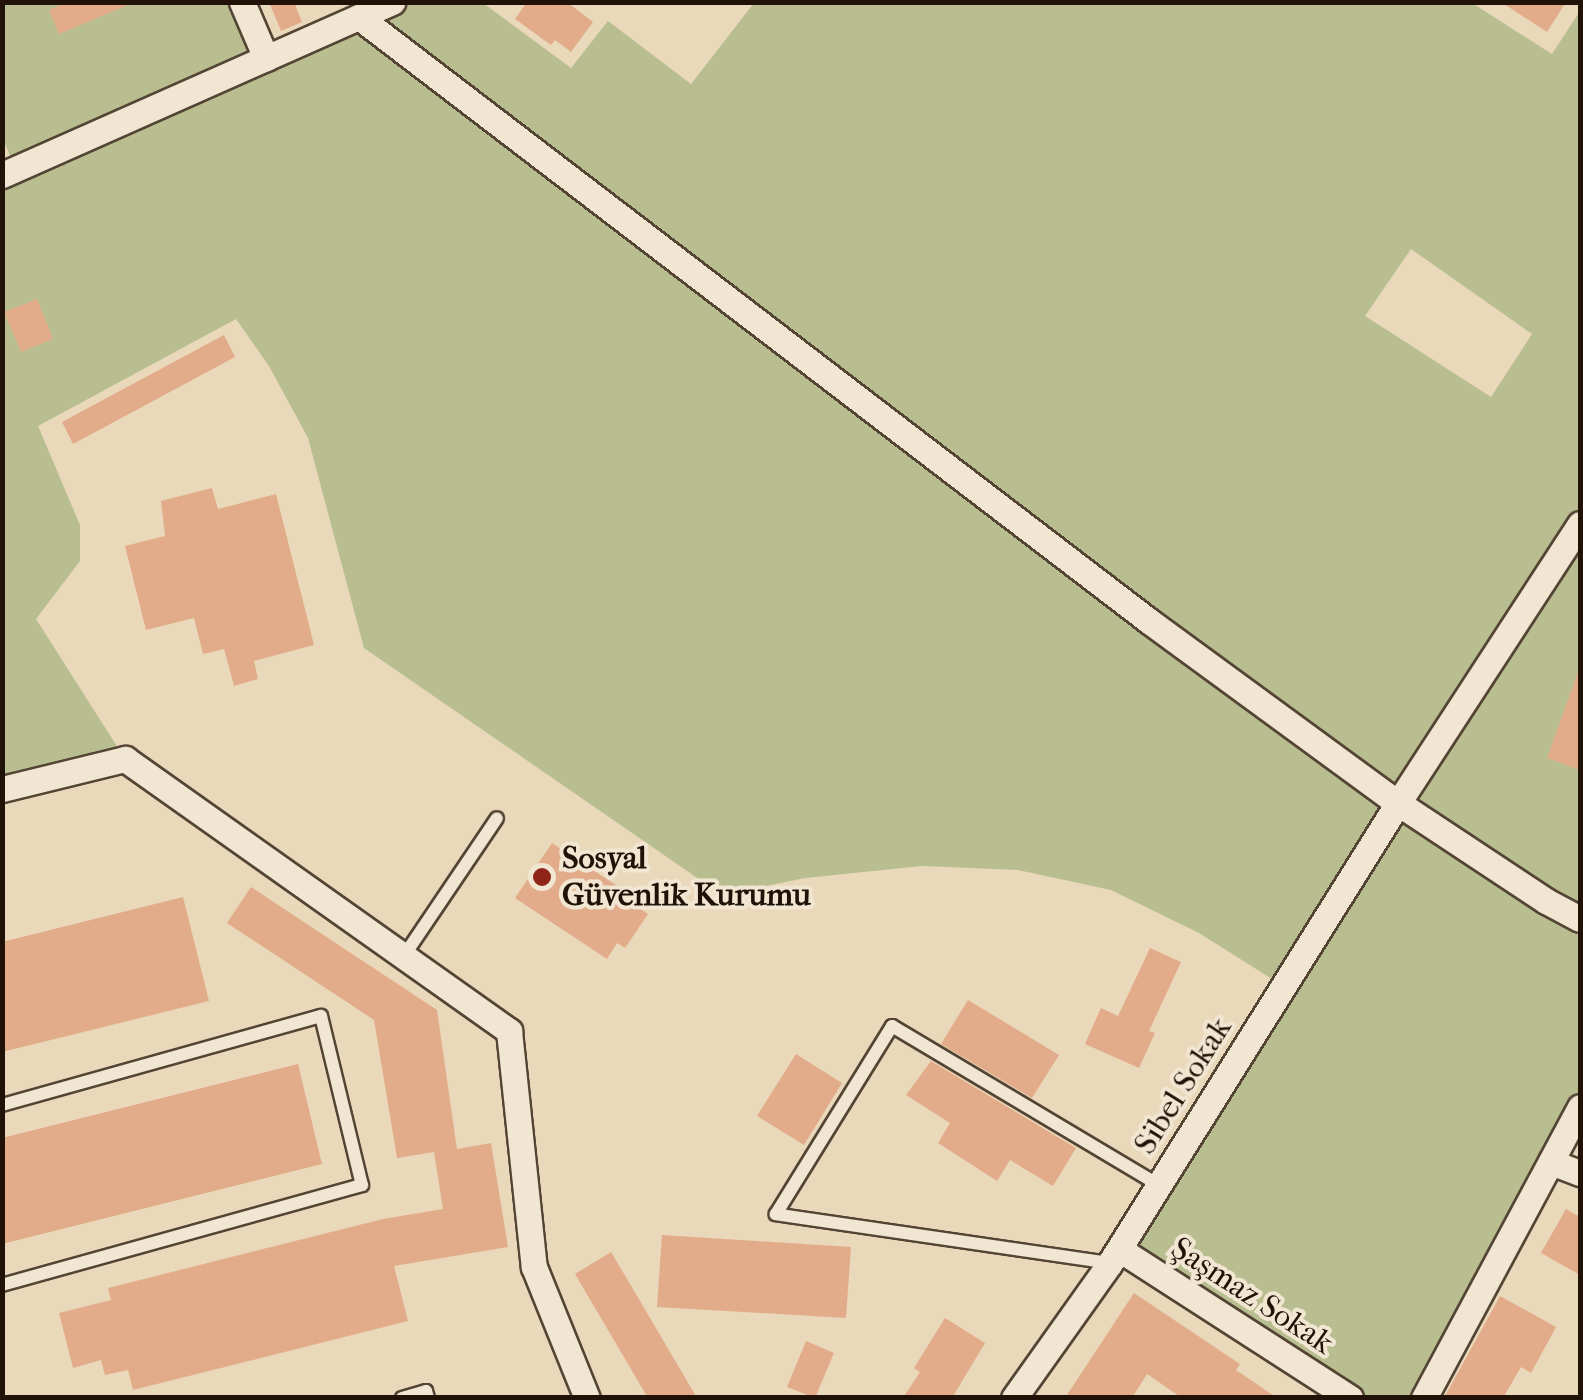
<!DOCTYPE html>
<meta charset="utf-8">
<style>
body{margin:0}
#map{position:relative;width:1583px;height:1400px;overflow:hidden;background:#e9d8ba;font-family:"IM FELL French Canon",serif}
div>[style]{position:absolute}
.green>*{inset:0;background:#b8be8f}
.building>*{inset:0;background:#e2ac8b}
.roads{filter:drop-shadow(2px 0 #534434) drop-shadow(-2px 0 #534434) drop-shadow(0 2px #534434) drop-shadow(0 -2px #534434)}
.lane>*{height:12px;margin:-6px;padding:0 6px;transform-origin:6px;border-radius:6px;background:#f1e6d2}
.street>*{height:25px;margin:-12.5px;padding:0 12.5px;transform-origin:12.5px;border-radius:12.5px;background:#f1e6d2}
.dots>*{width:28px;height:28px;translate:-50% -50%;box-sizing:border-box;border:5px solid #f1e6d2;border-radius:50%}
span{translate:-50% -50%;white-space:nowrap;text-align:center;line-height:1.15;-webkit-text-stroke:8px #f1e6d2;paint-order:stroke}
.poi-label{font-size:32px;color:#211207;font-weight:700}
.left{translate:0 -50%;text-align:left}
.street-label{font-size:32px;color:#211207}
.frame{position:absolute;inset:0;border:5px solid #211207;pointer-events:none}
</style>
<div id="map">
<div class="green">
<i style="clip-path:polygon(evenodd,3px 3px,242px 3px,267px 58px,392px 3px,483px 3px,571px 68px,608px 21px,691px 84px,754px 3px,1472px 3px,1552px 54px,1580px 11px,1580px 1107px,1424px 1397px,1350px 1397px,1119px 1249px,1283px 986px,1199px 933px,1111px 890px,1018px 870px,922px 866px,805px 878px,722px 895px,364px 648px,308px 438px,269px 366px,236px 319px,38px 426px,80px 525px,80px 561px,36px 619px,125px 759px,3px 789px,2px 175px,15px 169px,3px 138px,3px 3px,1411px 249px,1532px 334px,1491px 397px,1365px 316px,1411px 249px)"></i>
</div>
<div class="building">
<i style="clip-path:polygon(67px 2px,133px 2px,133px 3px,59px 34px,49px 10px)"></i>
<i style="clip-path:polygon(269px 2px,294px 2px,302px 22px,281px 31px)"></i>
<i style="clip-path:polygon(527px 2px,567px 2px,593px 22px,571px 52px,555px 40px,551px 45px,515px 19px)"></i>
<i style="clip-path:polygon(1501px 2px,1566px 2px,1547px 32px)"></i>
<i style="clip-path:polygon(37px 299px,53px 339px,21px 352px,4px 312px)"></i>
<i style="clip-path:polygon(224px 335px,235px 357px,73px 444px,62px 422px)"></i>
<i style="clip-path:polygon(212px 488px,218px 509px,276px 494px,314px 645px,254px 661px,258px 679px,234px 686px,224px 649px,203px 654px,194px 618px,146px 630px,125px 546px,165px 536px,161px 501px)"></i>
<i style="clip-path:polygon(1578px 672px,1580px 673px,1580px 770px,1547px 758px)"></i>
<i style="clip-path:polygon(552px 843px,628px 893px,624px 898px,648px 914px,625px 948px,617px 943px,607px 959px,515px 898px)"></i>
<i style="clip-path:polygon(251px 887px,437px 1010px,457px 1149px,491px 1143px,508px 1247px,394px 1266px,408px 1321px,133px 1390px,128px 1370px,105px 1375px,101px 1360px,73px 1368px,59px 1313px,111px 1300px,108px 1288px,383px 1219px,443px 1209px,434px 1152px,397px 1158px,374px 1020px,227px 923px)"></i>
<i style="clip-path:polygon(183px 897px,209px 1001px,2px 1052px,2px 942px)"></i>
<i style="clip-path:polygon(1150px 948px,1181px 962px,1149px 1031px,1155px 1033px,1139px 1068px,1085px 1044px,1101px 1008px,1118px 1016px)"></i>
<i style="clip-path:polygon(968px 1000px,1059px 1055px,1032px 1098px,941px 1044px)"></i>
<i style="clip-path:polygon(796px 1054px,842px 1083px,804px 1145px,757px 1116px)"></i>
<i style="clip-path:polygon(931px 1061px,1076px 1148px,1053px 1186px,1010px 1160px,997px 1181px,938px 1143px,950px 1123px,906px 1095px)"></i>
<i style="clip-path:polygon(298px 1064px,322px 1164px,2px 1244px,2px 1138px)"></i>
<i style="clip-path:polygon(1566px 1209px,1580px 1217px,1580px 1275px,1541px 1253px)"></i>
<i style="clip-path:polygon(662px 1235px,851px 1247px,846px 1318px,657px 1307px)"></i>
<i style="clip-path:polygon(611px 1252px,633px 1289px,697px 1398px,648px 1398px,575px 1274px)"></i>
<i style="clip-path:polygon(1134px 1293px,1240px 1364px,1236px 1370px,1277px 1398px,1182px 1398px,1147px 1374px,1132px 1398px,1065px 1398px)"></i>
<i style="clip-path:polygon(1500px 1296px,1556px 1327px,1531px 1373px,1521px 1367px,1503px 1398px,1444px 1398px)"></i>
<i style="clip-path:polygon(945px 1318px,985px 1343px,952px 1398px,903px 1398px,920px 1372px,914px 1368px)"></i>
<i style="clip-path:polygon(806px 1341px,834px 1353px,815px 1398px,787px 1387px)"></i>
</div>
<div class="roads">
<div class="lane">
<i style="left:404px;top:956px;width:166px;rotate:-56deg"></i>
<i style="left:2px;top:1105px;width:331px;rotate:-15.6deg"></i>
<i style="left:321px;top:1016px;width:174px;rotate:76.4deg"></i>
<i style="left:362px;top:1185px;width:374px;rotate:164.5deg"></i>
<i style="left:1110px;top:1263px;width:338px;rotate:-171.7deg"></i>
<i style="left:776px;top:1214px;width:221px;rotate:-58.3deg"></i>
<i style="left:892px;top:1026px;width:311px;rotate:30.8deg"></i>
<i style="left:402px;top:1398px;width:25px;rotate:-16deg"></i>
<i style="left:426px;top:1391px;width:7px;rotate:74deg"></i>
</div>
<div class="street">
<i style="left:242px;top:2px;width:61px;rotate:66.8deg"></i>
<i style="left:359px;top:17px;width:994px;rotate:37.4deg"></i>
<i style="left:1149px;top:621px;width:308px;rotate:36.2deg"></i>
<i style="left:1398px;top:803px;width:178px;rotate:33.5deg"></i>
<i style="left:1546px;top:901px;width:38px;rotate:28deg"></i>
<i style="left:2px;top:175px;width:427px;rotate:-23.9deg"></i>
<i style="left:2px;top:789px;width:127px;rotate:-13.7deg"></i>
<i style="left:125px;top:759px;width:471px;rotate:35.3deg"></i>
<i style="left:509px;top:1031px;width:237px;rotate:84deg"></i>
<i style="left:534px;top:1267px;width:141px;rotate:68deg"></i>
<i style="left:1551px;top:1162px;width:31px;rotate:21deg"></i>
<i style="left:1119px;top:1249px;width:275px;rotate:32.8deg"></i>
<i style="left:1014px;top:1398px;width:166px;rotate:-54.6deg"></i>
<i style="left:1110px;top:1263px;width:543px;rotate:-57.95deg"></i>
<i style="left:1398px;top:803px;width:333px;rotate:-56.9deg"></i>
<i style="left:1424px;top:1398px;width:330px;rotate:-61.8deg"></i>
</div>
</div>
<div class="dots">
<i style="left:542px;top:877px;background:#8f2418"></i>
</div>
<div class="poi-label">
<span class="left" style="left:562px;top:877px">Sosyal<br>Güvenlik Kurumu</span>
</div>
<div class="street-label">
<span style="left:1183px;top:1086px;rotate:-58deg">Sibel Sokak</span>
<span style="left:1252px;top:1296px;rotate:33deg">Şaşmaz Sokak</span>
</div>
<div class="frame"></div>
</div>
